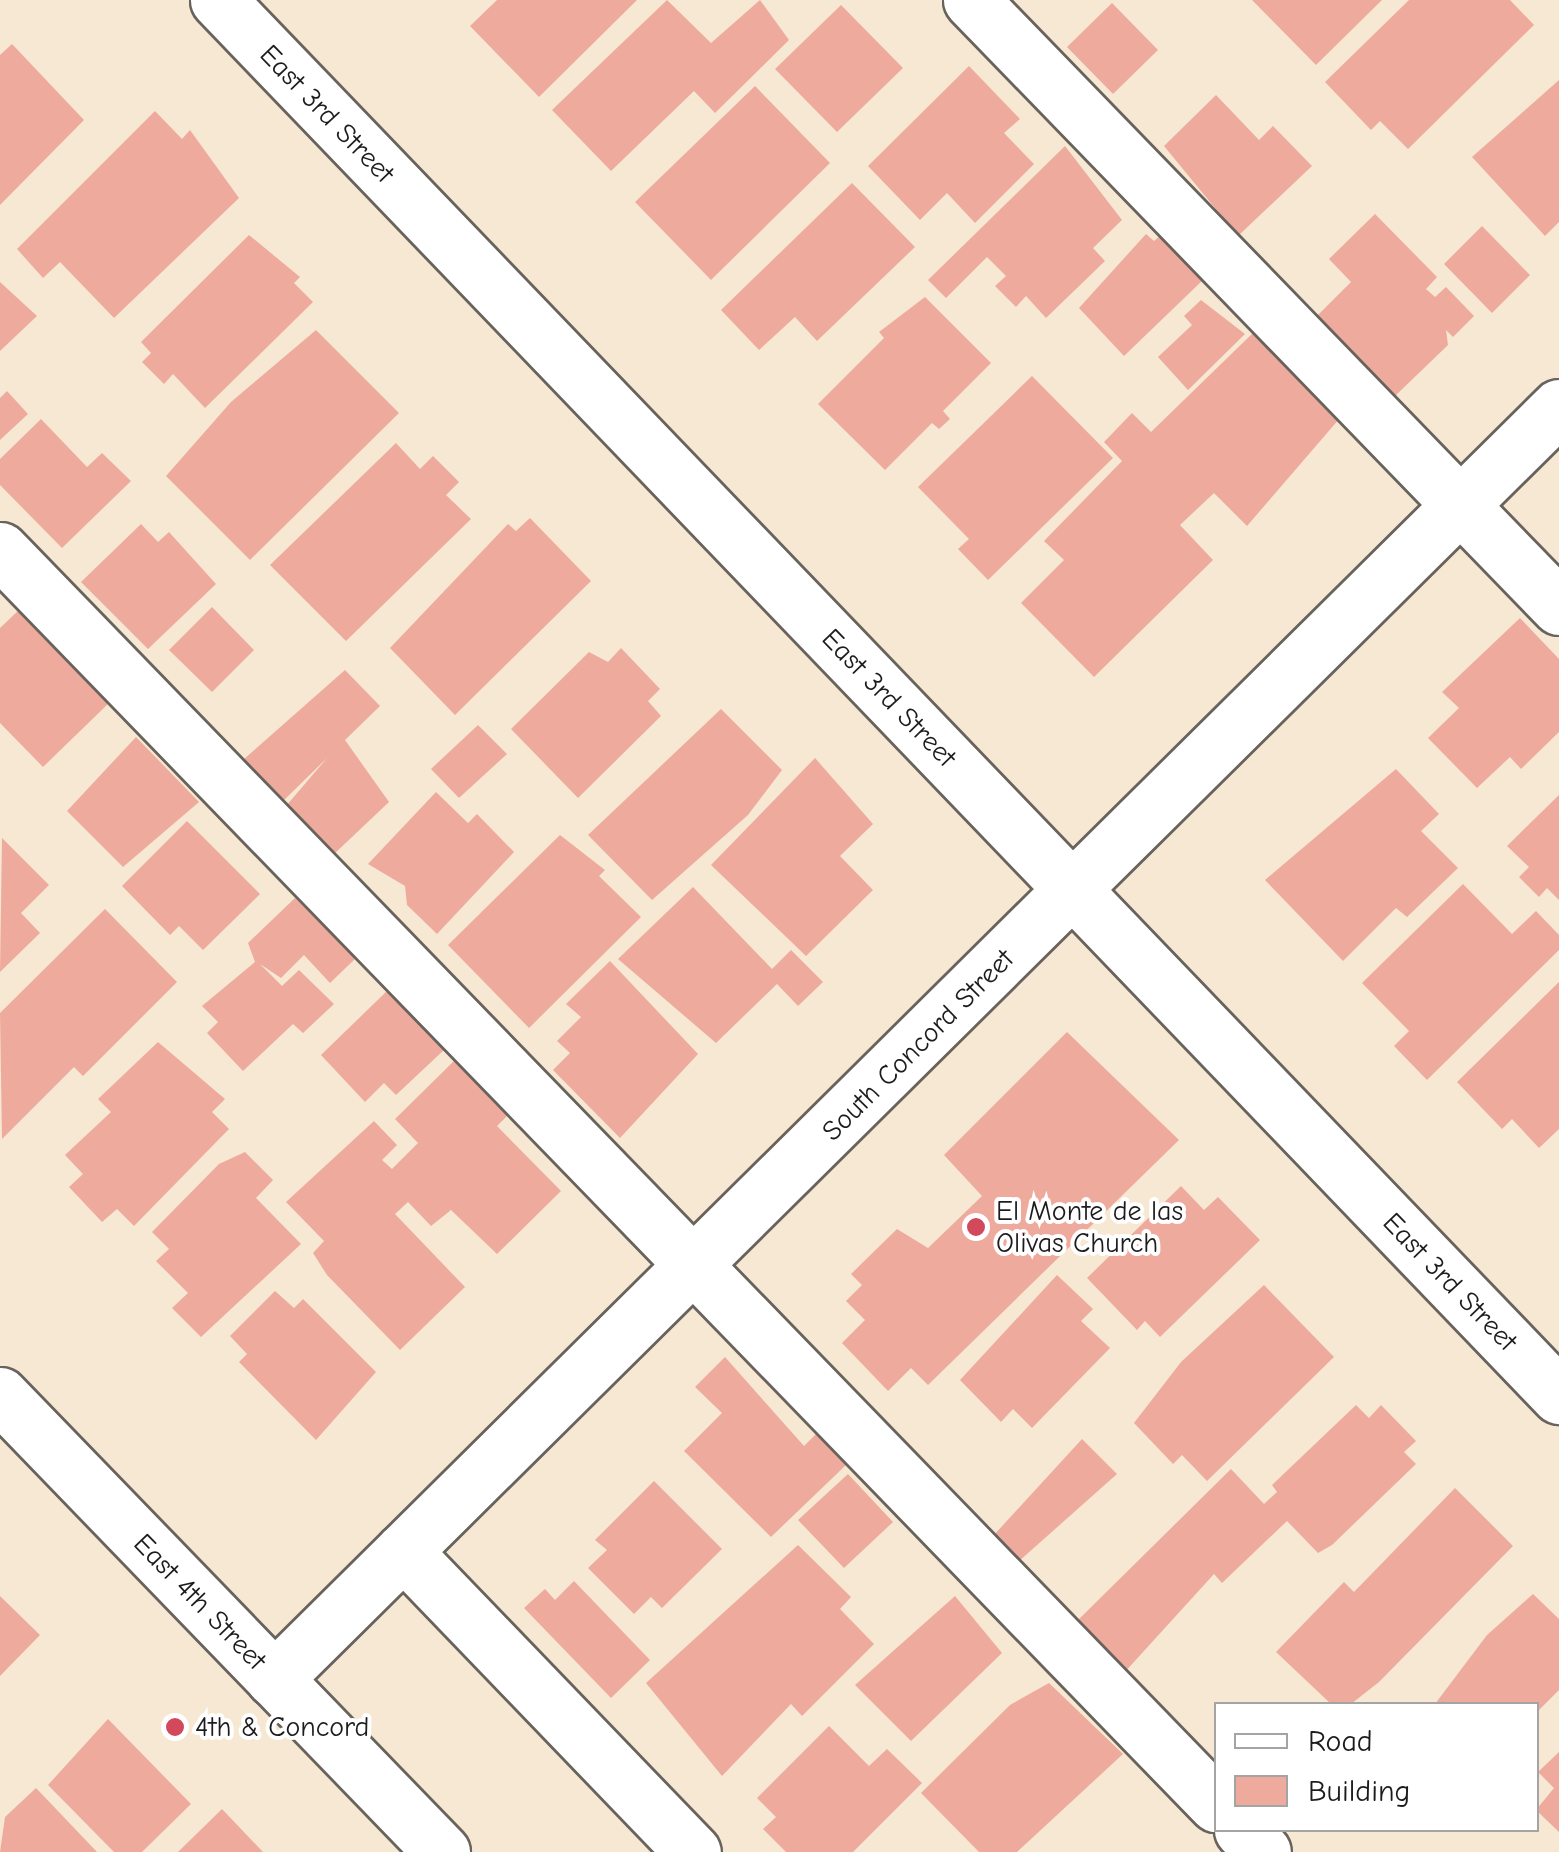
<!DOCTYPE html>
<style>
body{margin:0}
#map{position:relative;width:1559px;height:1852px;overflow:hidden;background:#f6e8d2;font-family:"Comic Neue",sans-serif}
div>[style]{position:absolute}
.building>*{inset:0;background:#efaa9e}
.roads{filter:drop-shadow(2px 0 #68635c) drop-shadow(-2px 0 #68635c) drop-shadow(0 2px #68635c) drop-shadow(0 -2px #68635c)}
.minor>*{height:55px;margin:-27.5px;padding:0 27.5px;transform-origin:27.5px;border-radius:27.5px;background:#fff}
.major>*{height:55px;margin:-27.5px;padding:0 27.5px;transform-origin:27.5px;border-radius:27.5px;background:#fff}
.dots>*{width:28px;height:28px;translate:-50% -50%;box-sizing:border-box;border:5px solid #fff;border-radius:50%}
span{translate:-50% -50%;white-space:nowrap;text-align:center;line-height:1.15;-webkit-text-stroke:8px #fff;paint-order:stroke}
.street-label{font-size:28px;color:#1c1c1c}
.poi-label{font-size:28px;color:#1c1c1c}
.left{translate:0 -50%;text-align:left}
.legend{position:absolute;left:1214px;top:1702px;width:325px;height:130px;box-sizing:border-box;background:#fff;border:2px solid #a4a4a4;margin:0;padding:12px 18px;list-style:none;font-size:30px;color:#1c1c1c}
.legend li{display:flex;align-items:center;gap:20px;height:50px}
.legend b{width:50px;border:2px solid #a4a4a4}
</style>
<div id="map">
<div class="building">
<i style="clip-path:polygon(497px 0,637px 0,539px 97px,470px 26px)"></i>
<i style="clip-path:polygon(667px 0,711px 43px,760px 0,789px 40px,715px 113px,694px 91px,611px 171px,552px 110px)"></i>
<i style="clip-path:polygon(1252px 0,1382px 0,1316px 65px)"></i>
<i style="clip-path:polygon(1409px 0,1510px 0,1534px 25px,1408px 149px,1380px 121px,1371px 130px,1325px 82px)"></i>
<i style="clip-path:polygon(1112px 3px,1158px 50px,1113px 94px,1067px 47px)"></i>
<i style="clip-path:polygon(841px 5px,903px 68px,837px 132px,775px 69px)"></i>
<i style="clip-path:polygon(12px 44px,84px 120px,0 205px,0 55px)"></i>
<i style="clip-path:polygon(969px 66px,1020px 119px,1004px 133px,1034px 164px,975px 223px,947px 193px,920px 220px,868px 166px)"></i>
<i style="clip-path:polygon(1559px 80px,1559px 222px,1545px 236px,1472px 157px)"></i>
<i style="clip-path:polygon(755px 86px,830px 163px,711px 280px,635px 202px)"></i>
<i style="clip-path:polygon(1216px 95px,1259px 140px,1273px 126px,1312px 166px,1238px 236px,1164px 146px)"></i>
<i style="clip-path:polygon(155px 111px,182px 139px,190px 130px,239px 198px,114px 318px,60px 262px,43px 278px,17px 249px)"></i>
<i style="clip-path:polygon(1065px 146px,1122px 220px,1093px 248px,1105px 261px,1046px 318px,1026px 296px,1016px 307px,995px 286px,1006px 276px,987px 257px,946px 298px,928px 280px)"></i>
<i style="clip-path:polygon(852px 183px,915px 247px,817px 341px,795px 317px,759px 350px,721px 310px)"></i>
<i style="clip-path:polygon(1375px 214px,1437px 277px,1426px 289px,1435px 297px,1446px 287px,1474px 316px,1453px 337px,1446px 330px,1448px 345px,1394px 397px,1316px 317px,1351px 282px,1329px 259px)"></i>
<i style="clip-path:polygon(1482px 226px,1530px 275px,1492px 313px,1444px 264px)"></i>
<i style="clip-path:polygon(1146px 234px,1154px 241px,1162px 234px,1205px 278px,1124px 356px,1079px 308px)"></i>
<i style="clip-path:polygon(249px 235px,300px 277px,294px 283px,313px 302px,205px 408px,173px 374px,164px 384px,142px 362px,151px 353px,141px 342px)"></i>
<i style="clip-path:polygon(0 282px,37px 316px,0 351px)"></i>
<i style="clip-path:polygon(925px 297px,991px 363px,943px 411px,950px 419px,939px 429px,932px 423px,885px 470px,818px 404px,884px 338px,879px 332px)"></i>
<i style="clip-path:polygon(1201px 300px,1245px 334px,1188px 390px,1158px 357px,1192px 325px,1184px 316px)"></i>
<i style="clip-path:polygon(316px 330px,399px 413px,250px 560px,166px 476px,231px 402px)"></i>
<i style="clip-path:polygon(1255px 331px,1340px 418px,1247px 526px,1214px 493px,1180px 525px,1213px 560px,1094px 677px,1021px 603px,1064px 560px,1044px 541px,1122px 461px,1104px 442px,1132px 413px,1151px 432px)"></i>
<i style="clip-path:polygon(1032px 376px,1113px 458px,988px 580px,958px 549px,969px 539px,918px 487px)"></i>
<i style="clip-path:polygon(7px 391px,28px 414px,0 440px,0 398px)"></i>
<i style="clip-path:polygon(41px 419px,87px 467px,102px 453px,131px 481px,62px 548px,0 485px,0 459px)"></i>
<i style="clip-path:polygon(396px 443px,420px 469px,433px 456px,459px 482px,446px 495px,471px 519px,346px 641px,270px 565px)"></i>
<i style="clip-path:polygon(530px 518px,591px 581px,455px 715px,390px 648px,508px 524px,516px 531px)"></i>
<i style="clip-path:polygon(141px 524px,158px 542px,169px 532px,216px 584px,148px 649px,81px 582px)"></i>
<i style="clip-path:polygon(212px 607px,254px 650px,212px 692px,169px 650px)"></i>
<i style="clip-path:polygon(20px 609px,110px 702px,43px 767px,0 723px,0 628px)"></i>
<i style="clip-path:polygon(1520px 618px,1559px 659px,1559px 732px,1521px 769px,1510px 757px,1477px 788px,1428px 738px,1459px 708px,1442px 692px)"></i>
<i style="clip-path:polygon(621px 648px,660px 689px,648px 701px,661px 716px,578px 798px,511px 729px,589px 652px,608px 662px)"></i>
<i style="clip-path:polygon(345px 670px,380px 706px,345px 740px,389px 802px,333px 855px,286px 806px,327px 758px,282px 802px,243px 760px)"></i>
<i style="clip-path:polygon(721px 709px,782px 770px,748px 815px,652px 900px,588px 835px)"></i>
<i style="clip-path:polygon(478px 725px,507px 754px,459px 798px,431px 769px)"></i>
<i style="clip-path:polygon(136px 737px,199px 802px,123px 867px,67px 811px)"></i>
<i style="clip-path:polygon(815px 758px,873px 824px,840px 856px,873px 890px,806px 956px,711px 865px)"></i>
<i style="clip-path:polygon(1396px 769px,1439px 814px,1421px 831px,1458px 868px,1407px 917px,1396px 908px,1343px 961px,1265px 880px)"></i>
<i style="clip-path:polygon(436px 792px,468px 823px,477px 814px,514px 852px,437px 934px,407px 905px,405px 886px,368px 864px)"></i>
<i style="clip-path:polygon(1559px 795px,1559px 900px,1547px 888px,1539px 897px,1519px 877px,1529px 867px,1507px 846px)"></i>
<i style="clip-path:polygon(187px 821px,260px 894px,203px 950px,179px 926px,170px 935px,122px 886px)"></i>
<i style="clip-path:polygon(560px 835px,605px 870px,599px 876px,641px 917px,529px 1028px,448px 945px)"></i>
<i style="clip-path:polygon(2px 838px,49px 885px,21px 913px,40px 933px,0 972px)"></i>
<i style="clip-path:polygon(1463px 884px,1512px 934px,1536px 911px,1559px 935px,1559px 950px,1427px 1080px,1394px 1046px,1409px 1031px,1362px 983px)"></i>
<i style="clip-path:polygon(693px 887px,772px 969px,791px 950px,823px 982px,798px 1006px,777px 984px,716px 1043px,618px 959px)"></i>
<i style="clip-path:polygon(295px 898px,356px 958px,330px 983px,304px 955px,281px 978px,260px 964px,282px 986px,299px 970px,334px 1004px,303px 1033px,293px 1024px,243px 1071px,207px 1033px,218px 1022px,202px 1006px,255px 962px,248px 943px)"></i>
<i style="clip-path:polygon(105px 909px,177px 982px,83px 1076px,74px 1067px,2px 1139px,0 1013px)"></i>
<i style="clip-path:polygon(610px 961px,698px 1054px,620px 1138px,553px 1070px,570px 1053px,557px 1041px,581px 1017px,566px 1004px)"></i>
<i style="clip-path:polygon(1559px 982px,1559px 1129px,1539px 1148px,1512px 1119px,1502px 1129px,1457px 1082px)"></i>
<i style="clip-path:polygon(388px 990px,445px 1049px,396px 1095px,384px 1083px,365px 1102px,321px 1055px)"></i>
<i style="clip-path:polygon(1067px 1032px,1179px 1140px,928px 1385px,911px 1368px,888px 1391px,842px 1343px,865px 1320px,846px 1301px,862px 1285px,851px 1274px,897px 1229px,928px 1248px,982px 1196px,944px 1155px)"></i>
<i style="clip-path:polygon(158px 1042px,225px 1099px,212px 1112px,229px 1129px,134px 1226px,117px 1209px,102px 1222px,69px 1187px,83px 1174px,65px 1155px,111px 1112px,98px 1099px)"></i>
<i style="clip-path:polygon(455px 1060px,508px 1115px,497px 1126px,561px 1191px,497px 1254px,451px 1210px,431px 1226px,408px 1202px,395px 1214px,465px 1287px,400px 1350px,327px 1275px,313px 1253px,324px 1241px,286px 1202px,374px 1121px,397px 1145px,382px 1160px,392px 1169px,418px 1143px,395px 1119px)"></i>
<i style="clip-path:polygon(245px 1152px,273px 1180px,256px 1198px,301px 1244px,201px 1337px,172px 1308px,188px 1293px,156px 1261px,169px 1249px,152px 1232px,219px 1164px)"></i>
<i style="clip-path:polygon(1181px 1186px,1204px 1210px,1218px 1197px,1260px 1240px,1160px 1337px,1145px 1321px,1137px 1330px,1087px 1278px)"></i>
<i style="clip-path:polygon(1057px 1275px,1093px 1309px,1081px 1321px,1110px 1348px,1032px 1428px,1013px 1409px,1001px 1422px,960px 1380px)"></i>
<i style="clip-path:polygon(1264px 1285px,1334px 1357px,1207px 1481px,1182px 1455px,1173px 1464px,1134px 1423px,1181px 1362px)"></i>
<i style="clip-path:polygon(275px 1291px,294px 1308px,303px 1299px,376px 1372px,316px 1440px,239px 1362px,247px 1354px,230px 1336px)"></i>
<i style="clip-path:polygon(725px 1357px,804px 1446px,816px 1434px,846px 1465px,771px 1537px,684px 1451px,722px 1413px,695px 1387px)"></i>
<i style="clip-path:polygon(1356px 1405px,1369px 1418px,1381px 1405px,1416px 1441px,1404px 1452px,1416px 1464px,1332px 1545px,1318px 1553px,1287px 1521px,1222px 1583px,1214px 1574px,1123px 1674px,1074px 1624px,1231px 1469px,1264px 1504px,1277px 1492px,1272px 1485px)"></i>
<i style="clip-path:polygon(1082px 1439px,1117px 1474px,1018px 1562px,993px 1536px)"></i>
<i style="clip-path:polygon(848px 1474px,893px 1522px,844px 1568px,798px 1520px)"></i>
<i style="clip-path:polygon(654px 1481px,722px 1549px,662px 1608px,651px 1597px,634px 1614px,588px 1568px,607px 1550px,595px 1540px)"></i>
<i style="clip-path:polygon(1455px 1488px,1513px 1546px,1379px 1682px,1351px 1704px,1331px 1704px,1276px 1652px,1344px 1582px,1354px 1592px)"></i>
<i style="clip-path:polygon(798px 1545px,851px 1597px,840px 1609px,874px 1644px,802px 1716px,791px 1704px,722px 1776px,646px 1683px)"></i>
<i style="clip-path:polygon(574px 1581px,650px 1660px,611px 1698px,524px 1608px,545px 1589px,555px 1600px)"></i>
<i style="clip-path:polygon(1533px 1594px,1559px 1619px,1559px 1690px,1536px 1713px,1536px 1704px,1435px 1704px,1487px 1635px)"></i>
<i style="clip-path:polygon(0 1596px,40px 1635px,0 1676px)"></i>
<i style="clip-path:polygon(955px 1596px,1002px 1653px,911px 1741px,855px 1685px)"></i>
<i style="clip-path:polygon(1049px 1683px,1123px 1754px,1017px 1852px,979px 1852px,921px 1793px,1010px 1705px)"></i>
<i style="clip-path:polygon(108px 1719px,191px 1804px,142px 1852px,114px 1852px,48px 1785px)"></i>
<i style="clip-path:polygon(829px 1726px,869px 1766px,887px 1749px,922px 1783px,853px 1852px,786px 1852px,763px 1829px,776px 1817px,757px 1798px)"></i>
<i style="clip-path:polygon(1559px 1752px,1559px 1832px,1536px 1810px,1554px 1788px,1538px 1772px)"></i>
<i style="clip-path:polygon(36px 1788px,97px 1852px,0 1852px,5px 1817px)"></i>
<i style="clip-path:polygon(222px 1809px,263px 1852px,178px 1852px)"></i>
</div>
<div class="roads">
<div class="minor">
<i style="left:218px;top:0;width:1936px;rotate:46.15deg"></i>
<i style="left:971px;top:0;width:845px;rotate:45.91deg"></i>
<i style="left:0;top:550px;width:1747px;rotate:45.88deg"></i>
<i style="left:403px;top:1551px;width:418px;rotate:46.1deg"></i>
<i style="left:274px;top:1679px;width:1808px;rotate:-44.71deg"></i>
<i style="left:1242px;top:1830px;width:30px;rotate:46deg"></i>
</div>
<div class="major">
<i style="left:0;top:1395px;width:636px;rotate:45.96deg"></i>
</div>
</div>
<div class="dots">
<i style="left:976px;top:1227px;background:#d1495b"></i>
<i style="left:175px;top:1727px;background:#d1495b"></i>
</div>
<div class="street-label">
<span style="left:327px;top:114px;rotate:46deg">East 3rd Street</span>
<span style="left:889px;top:698px;rotate:46deg">East 3rd Street</span>
<span style="left:918px;top:1045px;rotate:-45deg">South Concord Street</span>
<span style="left:1450px;top:1282px;rotate:46deg">East 3rd Street</span>
<span style="left:200px;top:1602px;rotate:46deg">East 4th Street</span>
</div>
<div class="poi-label">
<span class="left" style="left:996px;top:1227px">El Monte de las<br>Olivas Church</span>
<span class="left" style="left:195px;top:1727px">4th &amp; Concord</span>
</div>
<ul class="legend">
<li><b style="height:12px;background:#fff"></b>Road</li>
<li><b style="height:28px;background:#efaa9e"></b>Building</li>
</ul>
</div>
